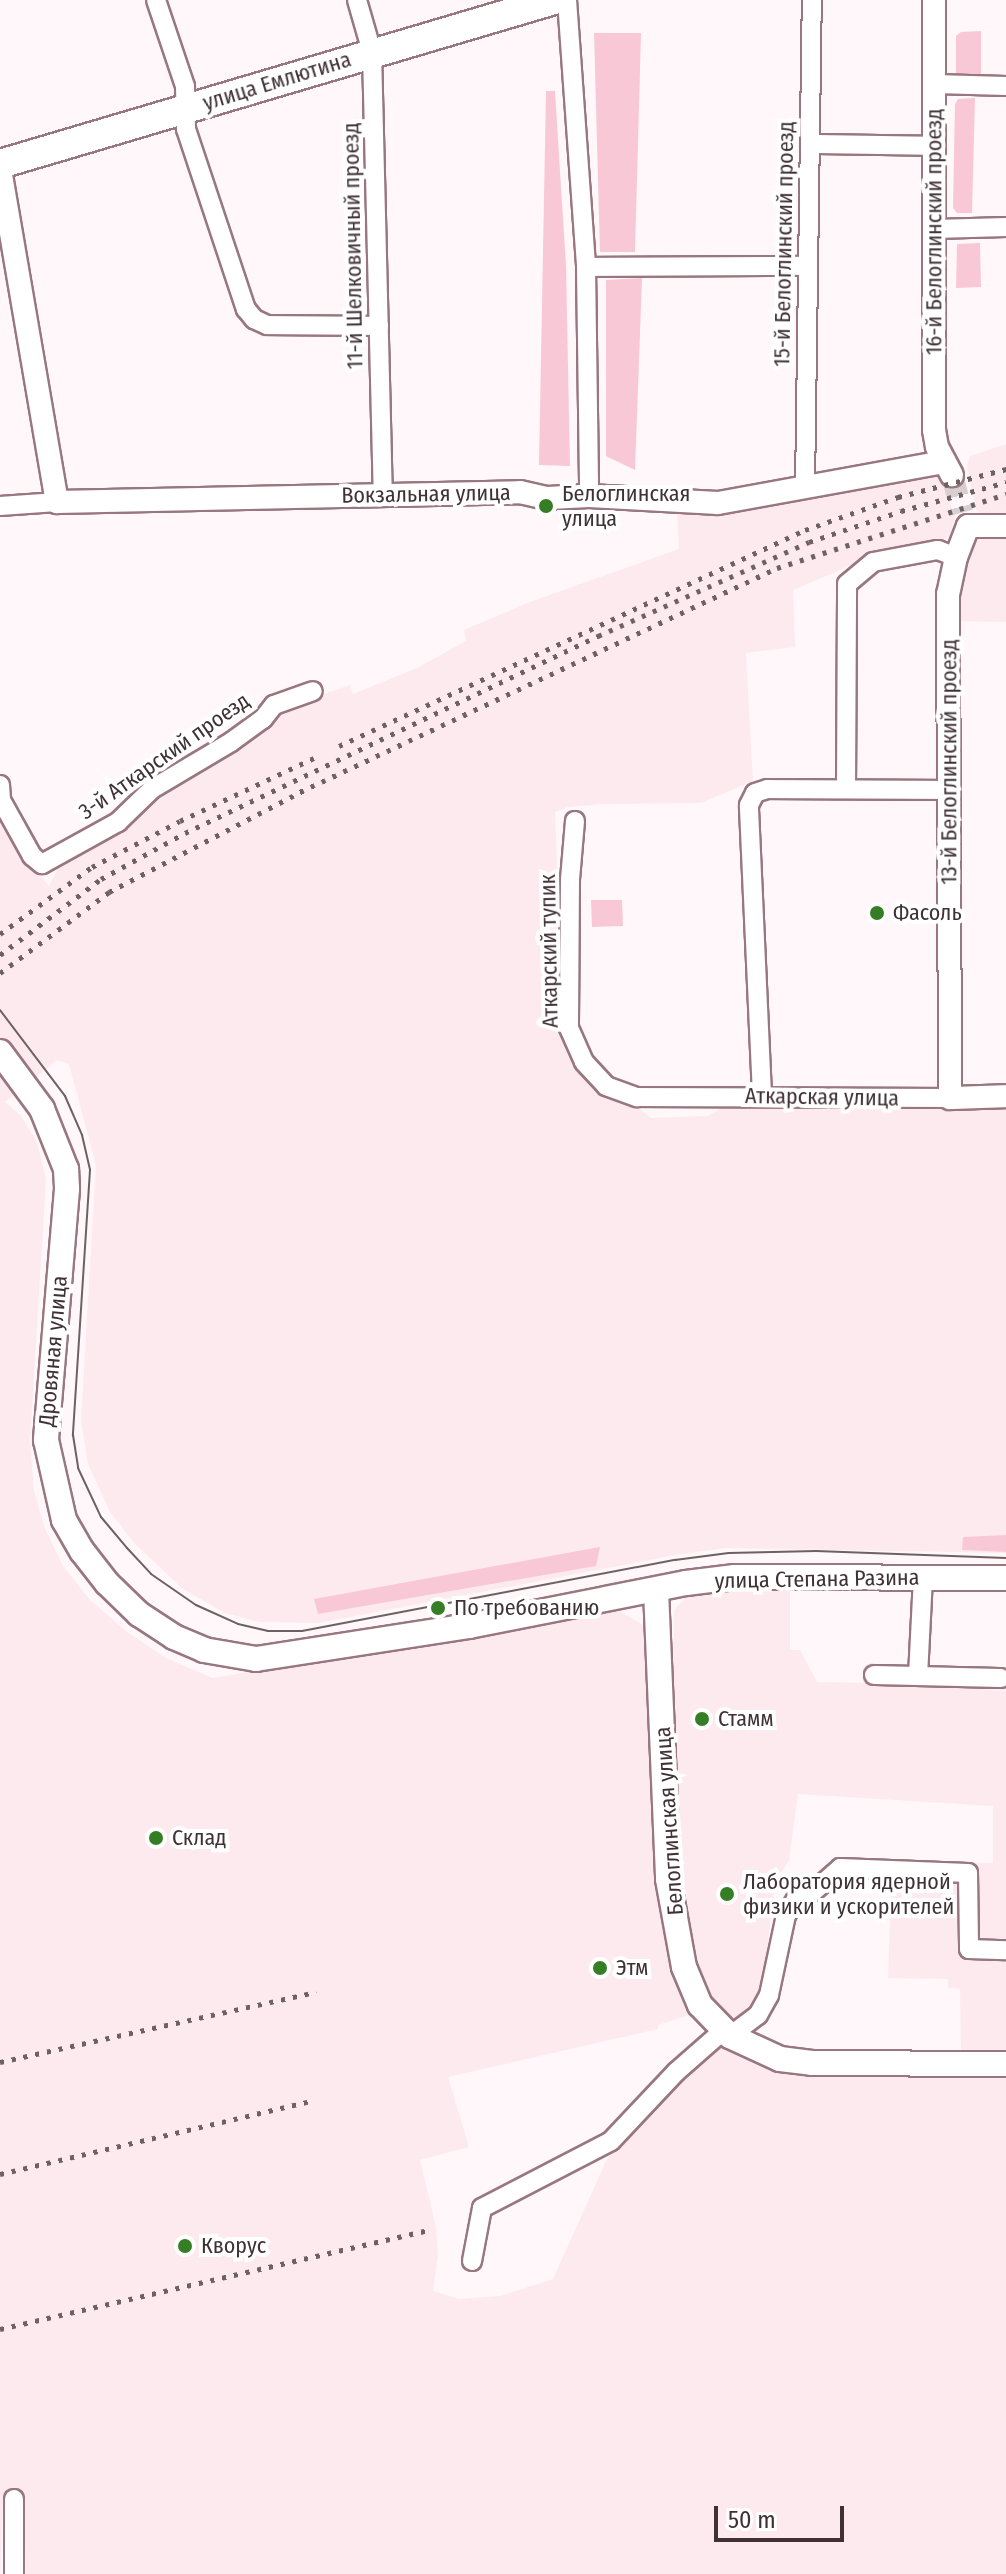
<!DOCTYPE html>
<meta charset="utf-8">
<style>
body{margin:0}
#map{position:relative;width:1006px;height:2574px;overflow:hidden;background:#fff7f9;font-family:"Fira Sans Condensed",sans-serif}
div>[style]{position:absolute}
.built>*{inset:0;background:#fdeaef}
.green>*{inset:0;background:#f9c8d6}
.tertiary-tunnel>*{height:22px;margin-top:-11px;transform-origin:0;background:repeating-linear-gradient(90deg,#d9cfd2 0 22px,transparent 0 33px)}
.roads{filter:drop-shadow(2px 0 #987780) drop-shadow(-2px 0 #987780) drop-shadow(0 2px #987780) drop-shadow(0 -2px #987780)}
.minor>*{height:18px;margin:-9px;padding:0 9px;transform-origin:9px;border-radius:9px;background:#fff}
.tertiary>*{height:22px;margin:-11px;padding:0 11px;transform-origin:11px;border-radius:11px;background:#fff}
.secondary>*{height:24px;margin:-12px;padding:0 12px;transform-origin:12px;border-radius:12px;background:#fff}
.primary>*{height:28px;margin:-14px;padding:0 14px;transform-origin:14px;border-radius:14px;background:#fff}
.tram>*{height:2px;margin:-1px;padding:0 1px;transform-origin:1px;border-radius:1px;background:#6d6164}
.rail>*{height:5px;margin-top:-2.5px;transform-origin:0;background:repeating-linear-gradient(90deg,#6d6164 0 4px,transparent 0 12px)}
.dots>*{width:22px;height:22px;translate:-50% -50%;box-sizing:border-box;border:4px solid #fff;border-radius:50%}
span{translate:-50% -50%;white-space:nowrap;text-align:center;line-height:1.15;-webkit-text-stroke:8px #fff;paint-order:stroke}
.street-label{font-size:22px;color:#3f3135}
.poi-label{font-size:22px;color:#3f3135}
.left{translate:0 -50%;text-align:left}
.scale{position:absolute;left:714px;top:2506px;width:130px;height:36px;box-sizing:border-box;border:4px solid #3f3135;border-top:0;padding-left:10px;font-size:24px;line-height:28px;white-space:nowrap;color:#3f3135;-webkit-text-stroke:6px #fff;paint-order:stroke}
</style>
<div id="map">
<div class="built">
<i style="clip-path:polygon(1006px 444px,1006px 518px,990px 518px,976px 510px,967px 466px,970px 456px)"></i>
<i style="clip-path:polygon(935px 473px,941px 477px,955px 517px,949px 536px,941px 542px,873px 556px,793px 590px,795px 647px,746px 653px,753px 781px,701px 803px,605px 804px,568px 807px,555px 812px,559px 918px,566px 963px,562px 1035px,577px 1067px,602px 1092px,630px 1102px,651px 1118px,708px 1116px,728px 1104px,1006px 1105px,1006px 1553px,726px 1548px,675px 1555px,319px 1623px,259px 1622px,225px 1613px,183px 1589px,135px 1544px,110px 1512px,88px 1464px,81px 1420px,96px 1165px,69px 1064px,57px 1060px,5px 1102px,21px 1116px,37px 1142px,46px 1179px,30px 1441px,34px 1491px,45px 1529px,63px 1566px,90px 1600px,127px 1632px,166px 1658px,212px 1678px,619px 1611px,642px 1624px,647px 1638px,692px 2014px,658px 2025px,658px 2029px,448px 2077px,469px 2147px,420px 2160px,436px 2227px,438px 2255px,433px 2291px,459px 2299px,500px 2296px,553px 2279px,607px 2159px,718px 2041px,758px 2063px,789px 2073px,1006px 2076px,1006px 2574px,26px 2574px,25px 2503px,3px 2502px,0 2574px,0 810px,26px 859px,49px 886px,61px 862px,154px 794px,245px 747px,251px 735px,276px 711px,350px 685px,353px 694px,417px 668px,466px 641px,464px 630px,530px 602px,679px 549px,677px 511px)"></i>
<i style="clip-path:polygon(1006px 532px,1006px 622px,957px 621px,959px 577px,975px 536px)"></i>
<i style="clip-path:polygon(735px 1588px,790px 1588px,790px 1650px,800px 1650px,817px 1682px,915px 1684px,1006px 1691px,1006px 2055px,961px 2055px,960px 1989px,948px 1988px,948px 1979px,888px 1978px,892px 1861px,993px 1863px,993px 1806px,798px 1794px,789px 1860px,775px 1883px,763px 1984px,753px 2009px,734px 2026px,721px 2016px,700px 1986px,681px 1904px,673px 1707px,674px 1610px,690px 1593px)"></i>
</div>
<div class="green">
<i style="clip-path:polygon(981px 31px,981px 75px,956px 75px,956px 36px,961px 32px)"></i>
<i style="clip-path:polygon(594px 33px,641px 33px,635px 252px,600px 252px)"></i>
<i style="clip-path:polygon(546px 91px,555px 91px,566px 266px,570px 466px,539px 465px)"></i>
<i style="clip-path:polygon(975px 98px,972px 213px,957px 213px,953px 208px,955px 104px,958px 99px)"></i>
<i style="clip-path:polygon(980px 243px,981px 287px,956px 288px,957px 244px)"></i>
<i style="clip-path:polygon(642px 278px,635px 470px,606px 456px,606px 280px)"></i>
<i style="clip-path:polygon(591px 900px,622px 900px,623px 926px,592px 927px)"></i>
<i style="clip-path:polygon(1006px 1535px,1006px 1552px,962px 1550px,963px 1537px)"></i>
<i style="clip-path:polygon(600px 1547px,596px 1566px,318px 1614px,314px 1599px)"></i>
</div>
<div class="tertiary-tunnel">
<i style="left:952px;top:475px;width:39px;rotate:75deg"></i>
</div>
<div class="roads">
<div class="minor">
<i style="left:156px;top:0;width:91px;rotate:71.4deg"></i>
<i style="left:185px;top:86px;width:43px;rotate:88.7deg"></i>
<i style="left:186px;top:129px;width:190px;rotate:71.6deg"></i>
<i style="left:246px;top:309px;width:13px;rotate:51deg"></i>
<i style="left:254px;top:319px;width:14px;rotate:25deg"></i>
<i style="left:267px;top:325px;width:112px;rotate:0.5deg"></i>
<i style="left:357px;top:0;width:54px;rotate:73.9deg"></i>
<i style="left:372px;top:52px;width:442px;rotate:88.6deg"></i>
<i style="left:567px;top:0;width:268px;rotate:85.9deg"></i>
<i style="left:586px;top:267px;width:229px;rotate:89.2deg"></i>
<i style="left:935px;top:84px;width:71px;rotate:1.6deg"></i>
<i style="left:810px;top:144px;width:125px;rotate:0.9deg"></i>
<i style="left:935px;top:229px;width:71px;rotate:-1.6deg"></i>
<i style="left:586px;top:267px;width:222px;rotate:-0.3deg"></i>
<i style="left:805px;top:488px;width:488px;rotate:-89.2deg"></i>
<i style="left:0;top:506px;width:57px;rotate:-4deg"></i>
<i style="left:0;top:785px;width:15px;rotate:86deg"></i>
<i style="left:1px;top:800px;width:64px;rotate:61deg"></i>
<i style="left:32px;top:856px;width:13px;rotate:39deg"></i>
<i style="left:42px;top:864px;width:87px;rotate:-28.9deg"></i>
<i style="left:118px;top:822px;width:47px;rotate:-44.1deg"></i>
<i style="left:152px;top:789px;width:92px;rotate:-30.7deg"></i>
<i style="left:231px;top:742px;width:39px;rotate:-36deg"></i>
<i style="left:263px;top:719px;width:18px;rotate:-52deg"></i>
<i style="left:274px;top:705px;width:41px;rotate:-19.7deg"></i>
<i style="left:846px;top:789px;width:205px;rotate:-89.7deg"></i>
<i style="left:847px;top:584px;width:34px;rotate:-40deg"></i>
<i style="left:873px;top:562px;width:66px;rotate:-10.5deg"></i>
<i style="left:938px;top:550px;width:19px;rotate:21deg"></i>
<i style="left:575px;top:821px;width:58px;rotate:94.9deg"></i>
<i style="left:570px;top:879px;width:149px;rotate:90.4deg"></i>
<i style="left:569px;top:1028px;width:37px;rotate:66deg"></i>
<i style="left:584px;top:1062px;width:33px;rotate:47deg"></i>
<i style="left:606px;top:1086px;width:33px;rotate:20deg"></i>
<i style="left:637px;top:1097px;width:313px;rotate:0.2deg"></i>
<i style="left:762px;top:1095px;width:290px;rotate:-92.6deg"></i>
<i style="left:749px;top:805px;width:13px;rotate:-63deg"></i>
<i style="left:755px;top:793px;width:13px;rotate:-18deg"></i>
<i style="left:767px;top:789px;width:182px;rotate:0.3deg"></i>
<i style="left:874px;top:1675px;width:127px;rotate:1.4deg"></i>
<i style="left:918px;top:1676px;width:98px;rotate:-87.1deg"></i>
<i style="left:730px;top:2036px;width:35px;rotate:-37deg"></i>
<i style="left:758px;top:2015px;width:23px;rotate:-61deg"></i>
<i style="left:769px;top:1995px;width:82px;rotate:-78deg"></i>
<i style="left:786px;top:1915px;width:17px;rotate:-57deg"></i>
<i style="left:795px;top:1901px;width:21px;rotate:-28deg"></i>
<i style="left:814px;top:1891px;width:35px;rotate:-41deg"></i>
<i style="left:840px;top:1868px;width:128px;rotate:2.2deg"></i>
<i style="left:968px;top:1873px;width:76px;rotate:89.2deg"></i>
<i style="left:969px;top:1949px;width:37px;rotate:2deg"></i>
<i style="left:472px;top:2261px;width:54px;rotate:-79.3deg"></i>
<i style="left:482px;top:2208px;width:145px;rotate:-27.4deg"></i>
<i style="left:611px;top:2141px;width:95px;rotate:-46.7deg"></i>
<i style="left:676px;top:2072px;width:64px;rotate:-41.2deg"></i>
<i style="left:14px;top:2499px;width:75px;rotate:90deg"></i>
</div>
<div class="tertiary">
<i style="left:934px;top:0;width:430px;rotate:90deg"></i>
<i style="left:934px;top:430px;width:17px;rotate:80deg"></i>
<i style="left:937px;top:447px;width:32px;rotate:62deg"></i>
<i style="left:0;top:169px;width:338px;rotate:80.3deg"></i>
<i style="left:57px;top:502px;width:463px;rotate:-1.2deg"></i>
<i style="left:520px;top:492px;width:28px;rotate:13deg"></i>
<i style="left:547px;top:498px;width:42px;rotate:-2.7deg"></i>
<i style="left:589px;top:496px;width:129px;rotate:3.1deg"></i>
<i style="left:718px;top:503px;width:230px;rotate:-10.3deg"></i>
<i style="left:968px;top:526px;width:33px;rotate:111deg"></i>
<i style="left:956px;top:557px;width:38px;rotate:102deg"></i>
<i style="left:948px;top:594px;width:504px;rotate:89.77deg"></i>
<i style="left:950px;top:1098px;width:56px;rotate:-2deg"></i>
<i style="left:968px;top:526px;width:38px"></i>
</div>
<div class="secondary">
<i style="left:0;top:1052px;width:71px;rotate:53.6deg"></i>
<i style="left:42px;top:1109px;width:65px;rotate:68.2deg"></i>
<i style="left:66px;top:1169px;width:20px;rotate:87deg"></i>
<i style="left:67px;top:1189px;width:252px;rotate:94.8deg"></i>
<i style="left:46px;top:1440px;width:82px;rotate:77.3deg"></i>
<i style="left:64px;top:1520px;width:36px;rotate:60deg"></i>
<i style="left:82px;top:1551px;width:41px;rotate:52deg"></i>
<i style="left:107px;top:1583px;width:45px;rotate:44.1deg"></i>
<i style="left:139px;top:1614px;width:42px;rotate:33.3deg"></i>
<i style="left:174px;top:1637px;width:33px;rotate:23deg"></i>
<i style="left:204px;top:1650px;width:53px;rotate:9.8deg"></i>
<i style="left:256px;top:1659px;width:216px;rotate:-8.8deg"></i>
<i style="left:469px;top:1626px;width:221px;rotate:-11.2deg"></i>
<i style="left:686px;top:1583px;width:49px;rotate:-7deg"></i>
<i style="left:735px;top:1577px;width:271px;rotate:0.2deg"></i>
<i style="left:656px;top:1590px;width:289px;rotate:87.6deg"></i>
<i style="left:668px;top:1879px;width:89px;rotate:79.7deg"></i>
<i style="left:684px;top:1967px;width:41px;rotate:67.2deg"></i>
<i style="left:700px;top:2005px;width:43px;rotate:45.9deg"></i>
<i style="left:730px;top:2036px;width:55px;rotate:24.7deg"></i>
<i style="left:780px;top:2059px;width:32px;rotate:7deg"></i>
<i style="left:812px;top:2063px;width:194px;rotate:0.3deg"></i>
</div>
<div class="primary">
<i style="left:0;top:164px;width:578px;rotate:-16.49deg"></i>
</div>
</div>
<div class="tram">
<i style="left:0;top:1010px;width:108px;rotate:52.9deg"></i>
<i style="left:65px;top:1096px;width:43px;rotate:66.4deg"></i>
<i style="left:82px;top:1135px;width:36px;rotate:77deg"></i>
<i style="left:90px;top:1170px;width:266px;rotate:93.7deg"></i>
<i style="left:73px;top:1435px;width:33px;rotate:81deg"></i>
<i style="left:78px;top:1468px;width:54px;rotate:64.9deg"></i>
<i style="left:101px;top:1517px;width:40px;rotate:50deg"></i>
<i style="left:127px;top:1548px;width:35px;rotate:47deg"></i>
<i style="left:151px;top:1574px;width:55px;rotate:34.6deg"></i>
<i style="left:196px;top:1605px;width:46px;rotate:24.3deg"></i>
<i style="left:238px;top:1624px;width:31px;rotate:13deg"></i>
<i style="left:268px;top:1631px;width:34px"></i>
<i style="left:302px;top:1631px;width:380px;rotate:-10.8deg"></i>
<i style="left:675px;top:1560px;width:54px;rotate:-7.4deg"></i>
<i style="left:729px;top:1553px;width:87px;rotate:-1.3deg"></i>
<i style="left:816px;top:1551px;width:190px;rotate:2.1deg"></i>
</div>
<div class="rail">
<i style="left:339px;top:746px;width:514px;rotate:-24.87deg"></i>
<i style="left:805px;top:530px;width:99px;rotate:-19.5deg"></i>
<i style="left:898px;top:497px;width:112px;rotate:-14.5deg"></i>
<i style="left:0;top:934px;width:114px;rotate:-36.1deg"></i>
<i style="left:92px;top:867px;width:99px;rotate:-27.6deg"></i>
<i style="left:180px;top:821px;width:148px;rotate:-25.2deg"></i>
<i style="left:0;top:955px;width:126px;rotate:-37deg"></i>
<i style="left:101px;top:879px;width:96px;rotate:-28.7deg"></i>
<i style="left:185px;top:833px;width:458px;rotate:-25.5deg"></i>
<i style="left:598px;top:636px;width:231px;rotate:-24deg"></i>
<i style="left:809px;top:542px;width:97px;rotate:-18.6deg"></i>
<i style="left:901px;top:511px;width:109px;rotate:-15.4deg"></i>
<i style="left:0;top:973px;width:136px;rotate:-36.6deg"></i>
<i style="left:109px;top:892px;width:216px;rotate:-27.6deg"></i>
<i style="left:300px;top:792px;width:527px;rotate:-25.15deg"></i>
<i style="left:777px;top:568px;width:241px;rotate:-17.9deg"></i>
<i style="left:0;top:2062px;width:324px;rotate:-12.5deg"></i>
<i style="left:0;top:2174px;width:320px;rotate:-13.2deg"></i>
<i style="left:0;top:2329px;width:440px;rotate:-13deg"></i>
</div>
<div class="dots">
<i style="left:546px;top:506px;background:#357e25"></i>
<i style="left:877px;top:913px;background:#357e25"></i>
<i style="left:438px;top:1608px;background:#357e25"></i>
<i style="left:702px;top:1719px;background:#357e25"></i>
<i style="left:156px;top:1838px;background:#357e25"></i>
<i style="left:727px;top:1894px;background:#357e25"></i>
<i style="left:600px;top:1968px;background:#357e25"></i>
<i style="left:185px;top:2246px;background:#357e25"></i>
</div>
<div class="street-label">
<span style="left:277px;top:81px;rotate:-17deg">улица Емлютина</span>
<span style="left:934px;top:232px;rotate:-90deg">16-й Белоглинский проезд</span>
<span style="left:784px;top:244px;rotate:-89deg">15-й Белоглинский проезд</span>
<span style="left:353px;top:246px;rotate:-91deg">11-й Шелковичный проезд</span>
<span style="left:426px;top:494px;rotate:-1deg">Вокзальная улица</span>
<span style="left:164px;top:756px;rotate:-35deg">3-й Аткарский проезд</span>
<span style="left:949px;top:762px;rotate:-90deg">13-й Белоглинский проезд</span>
<span style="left:549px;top:951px;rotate:-91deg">Аткарский тупик</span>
<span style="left:822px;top:1097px;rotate:1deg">Аткарская улица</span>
<span style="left:53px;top:1351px;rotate:-85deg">Дровяная улица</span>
<span style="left:817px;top:1579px;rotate:-1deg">улица Степана Разина</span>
<span style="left:669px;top:1821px;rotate:-94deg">Белоглинская улица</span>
</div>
<div class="poi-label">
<span class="left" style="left:562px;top:506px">Белоглинская<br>улица</span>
<span class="left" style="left:893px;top:913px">Фасоль</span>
<span class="left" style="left:454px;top:1608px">По требованию</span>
<span class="left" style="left:718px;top:1719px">Стамм</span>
<span class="left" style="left:172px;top:1838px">Склад</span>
<span class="left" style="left:743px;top:1894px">Лаборатория ядерной<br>физики и ускорителей</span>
<span class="left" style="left:616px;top:1968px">Этм</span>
<span class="left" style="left:201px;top:2246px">Кворус</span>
</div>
<div class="scale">50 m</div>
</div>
